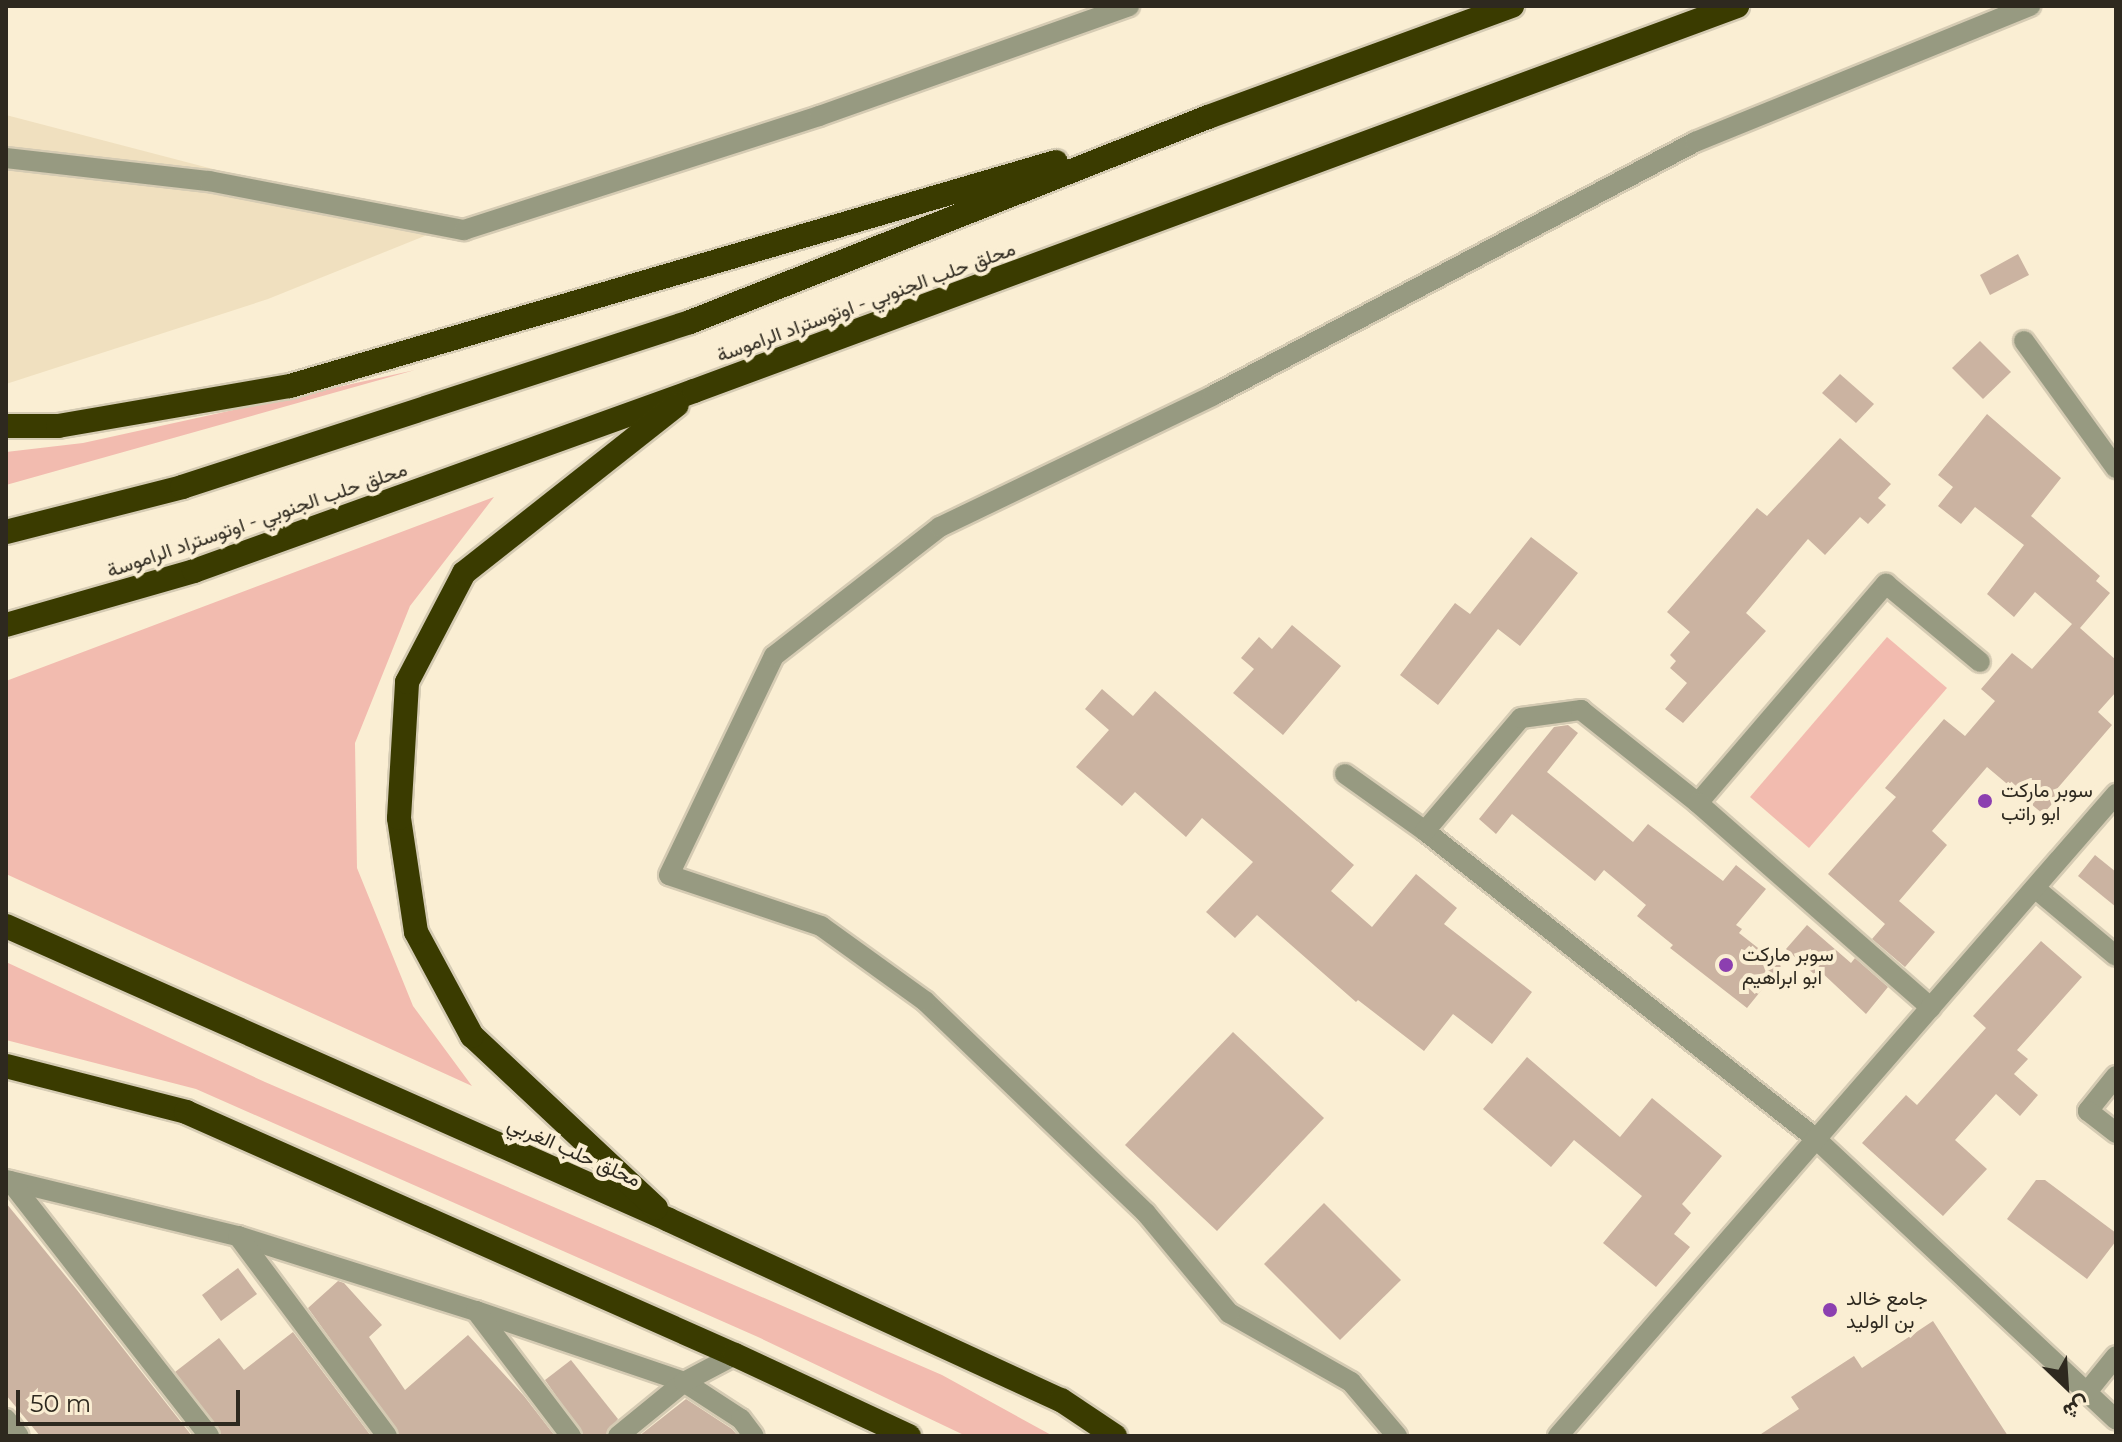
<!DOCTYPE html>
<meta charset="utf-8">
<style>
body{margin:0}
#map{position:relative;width:2122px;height:1442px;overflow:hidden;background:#faeed3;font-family:Montserrat,Vazirmatn,sans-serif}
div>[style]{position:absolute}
.built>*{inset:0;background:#f0e0bf}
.green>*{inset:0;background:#f2bbaf}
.building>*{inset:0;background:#cbb3a1}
.roads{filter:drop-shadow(2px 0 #d5cbb3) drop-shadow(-2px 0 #d5cbb3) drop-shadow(0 2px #d5cbb3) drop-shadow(0 -2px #d5cbb3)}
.street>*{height:20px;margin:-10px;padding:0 10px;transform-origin:10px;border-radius:10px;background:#979a81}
.highway>*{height:24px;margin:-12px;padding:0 12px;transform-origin:12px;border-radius:12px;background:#3a3b00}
.dots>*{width:22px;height:22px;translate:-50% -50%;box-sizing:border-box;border:4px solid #faeed3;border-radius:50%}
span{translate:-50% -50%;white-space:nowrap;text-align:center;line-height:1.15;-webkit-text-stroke:8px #faeed3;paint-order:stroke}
.street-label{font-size:20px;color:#2e291f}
.poi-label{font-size:20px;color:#2e291f}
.left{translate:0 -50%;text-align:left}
.frame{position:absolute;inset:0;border:8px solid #2e291f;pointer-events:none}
.north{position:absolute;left:2026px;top:1346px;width:80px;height:80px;-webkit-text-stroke:6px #faeed3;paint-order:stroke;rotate:155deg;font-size:22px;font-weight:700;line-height:32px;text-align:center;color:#2e291f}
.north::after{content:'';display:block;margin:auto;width:28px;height:36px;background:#2e291f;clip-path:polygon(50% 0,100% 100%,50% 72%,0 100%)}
.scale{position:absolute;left:16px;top:1390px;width:224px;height:36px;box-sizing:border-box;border:4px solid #2e291f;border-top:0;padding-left:10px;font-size:24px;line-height:28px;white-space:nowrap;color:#2e291f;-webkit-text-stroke:6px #faeed3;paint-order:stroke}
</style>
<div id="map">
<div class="built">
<i style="clip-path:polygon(6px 115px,442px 229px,268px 299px,6px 384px)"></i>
</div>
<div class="green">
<i style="clip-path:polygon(415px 370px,6px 485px,6px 452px,83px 443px)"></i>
<i style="clip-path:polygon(494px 497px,410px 606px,355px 743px,357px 868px,413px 1006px,472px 1086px,6px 874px,6px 681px)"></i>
<i style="clip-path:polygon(1887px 637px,1947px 688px,1809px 848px,1750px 797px)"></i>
<i style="clip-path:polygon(6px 962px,265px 1082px,942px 1375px,1053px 1436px,966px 1436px,758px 1337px,196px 1089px,6px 1040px)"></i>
</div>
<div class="building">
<i style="clip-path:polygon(2018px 254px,2029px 275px,1990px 295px,1980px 275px)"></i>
<i style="clip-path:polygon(1980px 341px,2011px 372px,1983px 399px,1952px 368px)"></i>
<i style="clip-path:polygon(1840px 374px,1874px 404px,1856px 423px,1822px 393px)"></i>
<i style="clip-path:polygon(1987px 414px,2061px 478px,2031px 516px,2100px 576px,2096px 581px,2110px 593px,2080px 628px,2116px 660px,2116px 692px,2098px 712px,2112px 725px,2056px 790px,2061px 794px,2043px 814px,1987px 767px,1932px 831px,1947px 845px,1899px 901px,1935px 932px,1905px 967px,1872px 939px,1885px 924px,1828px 874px,1896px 797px,1885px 788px,1944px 719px,1965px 736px,1995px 701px,1981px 689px,2012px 653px,2032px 669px,2072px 624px,2035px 592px,2014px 617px,1987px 594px,2024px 545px,1975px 507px,1961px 524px,1938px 506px,1953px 487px,1938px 475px)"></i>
<i style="clip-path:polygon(1840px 438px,1891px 484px,1878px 498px,1886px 505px,1868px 524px,1860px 517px,1825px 555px,1808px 539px,1746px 613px,1766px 631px,1683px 723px,1665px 709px,1687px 683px,1670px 668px,1676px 661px,1670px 655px,1690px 632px,1667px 612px,1757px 508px,1767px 516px)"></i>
<i style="clip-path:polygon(1531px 537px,1578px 573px,1520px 646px,1498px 629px,1438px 705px,1400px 675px,1455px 603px,1470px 614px)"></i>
<i style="clip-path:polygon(1292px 625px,1341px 666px,1283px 735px,1233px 693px,1254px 669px,1241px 658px,1259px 637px,1272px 649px)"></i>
<i style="clip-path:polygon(1102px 689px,1133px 716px,1155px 691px,1354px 865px,1331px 891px,1372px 927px,1416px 874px,1457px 908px,1444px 924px,1532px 992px,1492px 1044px,1453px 1014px,1424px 1051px,1358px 1000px,1356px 1002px,1257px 915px,1235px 938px,1206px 912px,1253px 862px,1202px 818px,1186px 837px,1135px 792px,1122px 806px,1076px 767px,1109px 730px,1085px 709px)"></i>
<i style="clip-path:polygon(1568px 725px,1578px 733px,1547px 772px,1633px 842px,1648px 824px,1723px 881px,1736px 865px,1766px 889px,1736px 925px,1742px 929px,1739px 933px,1781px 966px,1747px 1008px,1670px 948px,1673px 945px,1637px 916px,1646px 905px,1604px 870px,1595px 881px,1512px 814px,1496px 834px,1479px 819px,1554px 727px)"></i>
<i style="clip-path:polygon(2095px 855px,2116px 872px,2116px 907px,2078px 876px)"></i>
<i style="clip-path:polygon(1807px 925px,1851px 963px,1855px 958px,1888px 987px,1866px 1014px,1818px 969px,1814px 974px,1786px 949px)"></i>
<i style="clip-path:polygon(2041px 941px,2082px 977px,2017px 1050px,2028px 1059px,2014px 1074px,2038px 1095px,2020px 1116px,1996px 1094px,1955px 1140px,1987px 1169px,1943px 1216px,1862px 1143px,1906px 1095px,1917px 1105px,1986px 1028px,1973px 1016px)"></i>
<i style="clip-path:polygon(1233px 1032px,1324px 1118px,1217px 1231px,1125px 1145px)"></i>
<i style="clip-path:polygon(1527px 1057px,1620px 1137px,1652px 1098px,1722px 1156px,1682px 1204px,1691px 1213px,1674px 1234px,1690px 1247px,1656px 1287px,1603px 1243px,1642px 1196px,1574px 1140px,1551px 1167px,1483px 1109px)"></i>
<i style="clip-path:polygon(2036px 1180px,2045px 1180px,2116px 1233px,2116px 1241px,2087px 1279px,2007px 1219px)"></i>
<i style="clip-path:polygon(6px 1203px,77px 1290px,192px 1436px,40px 1436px,6px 1395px)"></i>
<i style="clip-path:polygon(1324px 1203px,1401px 1280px,1340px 1340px,1264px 1264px)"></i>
<i style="clip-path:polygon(238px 1268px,257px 1294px,221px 1321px,202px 1295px)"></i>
<i style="clip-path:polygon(338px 1281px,344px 1283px,382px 1325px,369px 1337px,405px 1390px,468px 1335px,524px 1396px,555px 1436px,400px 1436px,308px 1308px)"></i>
<i style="clip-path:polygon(1933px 1321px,2008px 1436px,1758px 1436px,1799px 1409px,1791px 1397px,1854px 1356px,1862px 1368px)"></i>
<i style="clip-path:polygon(293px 1332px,371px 1436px,222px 1436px,175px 1372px,219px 1338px,244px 1370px)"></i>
<i style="clip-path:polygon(571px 1360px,618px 1419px,605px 1436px,584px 1436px,545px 1380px)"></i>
<i style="clip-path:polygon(686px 1399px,732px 1429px,738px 1436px,639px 1436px)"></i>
</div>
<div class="roads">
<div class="street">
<i style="left:6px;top:158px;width:204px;rotate:6.5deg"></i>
<i style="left:209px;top:181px;width:260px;rotate:10.9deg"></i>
<i style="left:464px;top:230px;width:373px;rotate:-17.8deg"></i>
<i style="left:819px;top:116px;width:329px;rotate:-19.5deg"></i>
<i style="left:2024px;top:341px;width:157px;rotate:54.1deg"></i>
<i style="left:1345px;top:774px;width:98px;rotate:35.5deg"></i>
<i style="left:1425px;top:831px;width:496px;rotate:38.2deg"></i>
<i style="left:1815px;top:1138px;width:412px;rotate:43.1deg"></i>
<i style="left:1698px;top:803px;width:289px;rotate:-49.4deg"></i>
<i style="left:1886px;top:584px;width:122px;rotate:39.7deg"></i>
<i style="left:1425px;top:831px;width:148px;rotate:-49.7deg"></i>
<i style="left:1521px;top:718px;width:61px;rotate:-7.6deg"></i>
<i style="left:1581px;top:710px;width:149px;rotate:38.5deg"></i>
<i style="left:1698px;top:803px;width:310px;rotate:41.3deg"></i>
<i style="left:2036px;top:889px;width:104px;rotate:39.9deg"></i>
<i style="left:2116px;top:1076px;width:45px;rotate:128.7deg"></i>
<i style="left:2088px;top:1111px;width:36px;rotate:38deg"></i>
<i style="left:6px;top:1180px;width:239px;rotate:13.6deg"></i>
<i style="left:238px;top:1236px;width:250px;rotate:17.5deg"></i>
<i style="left:476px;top:1311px;width:220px;rotate:18.8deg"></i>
<i style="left:684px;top:1382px;width:68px;rotate:33deg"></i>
<i style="left:741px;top:1419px;width:21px;rotate:53deg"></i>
<i style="left:10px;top:1181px;width:323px;rotate:52deg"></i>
<i style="left:238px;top:1236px;width:249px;rotate:53.3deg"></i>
<i style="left:476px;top:1311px;width:157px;rotate:52.8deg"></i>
<i style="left:2087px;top:1392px;width:46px;rotate:-51.1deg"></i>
<i style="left:6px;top:1419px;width:21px;rotate:53deg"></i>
<i style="left:618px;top:1436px;width:85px;rotate:-39.3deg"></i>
<i style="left:684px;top:1382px;width:58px;rotate:-27.9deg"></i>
<i style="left:1397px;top:1436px;width:71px;rotate:-130.4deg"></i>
<i style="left:1351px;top:1382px;width:140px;rotate:-150.5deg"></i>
<i style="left:1229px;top:1313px;width:130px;rotate:-129.7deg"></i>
<i style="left:1146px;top:1213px;width:306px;rotate:-136.2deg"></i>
<i style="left:925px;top:1001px;width:128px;rotate:-144.2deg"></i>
<i style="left:821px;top:926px;width:160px;rotate:-161.5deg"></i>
<i style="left:669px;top:875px;width:243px;rotate:-64.4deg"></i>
<i style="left:774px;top:656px;width:210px;rotate:-37.9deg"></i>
<i style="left:940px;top:527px;width:302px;rotate:-25.7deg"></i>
<i style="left:1212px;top:396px;width:546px;rotate:-27.74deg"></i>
<i style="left:1695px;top:142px;width:362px;rotate:-22.1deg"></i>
<i style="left:1558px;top:1436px;width:851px;rotate:-49deg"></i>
</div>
<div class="highway">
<i style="left:6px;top:426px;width:52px"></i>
<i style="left:58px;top:426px;width:235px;rotate:-9.8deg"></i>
<i style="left:290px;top:386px;width:798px;rotate:-16.3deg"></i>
<i style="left:6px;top:532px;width:182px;rotate:-14.3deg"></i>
<i style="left:182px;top:487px;width:534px;rotate:-17.99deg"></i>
<i style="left:690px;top:322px;width:557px;rotate:-21.59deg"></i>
<i style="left:1208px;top:117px;width:324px;rotate:-20.1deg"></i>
<i style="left:6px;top:625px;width:196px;rotate:-16deg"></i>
<i style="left:194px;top:571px;width:531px;rotate:-19.8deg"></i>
<i style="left:694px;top:391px;width:1112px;rotate:-20.26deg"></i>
<i style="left:6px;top:926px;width:725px;rotate:23.91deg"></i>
<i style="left:669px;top:1220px;width:431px;rotate:24.7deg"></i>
<i style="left:1061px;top:1400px;width:65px;rotate:33.7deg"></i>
<i style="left:6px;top:1066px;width:186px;rotate:14.3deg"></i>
<i style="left:186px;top:1112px;width:600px;rotate:23.88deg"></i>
<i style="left:735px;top:1355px;width:192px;rotate:25deg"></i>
<i style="left:656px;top:1208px;width:252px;rotate:-136.9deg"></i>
<i style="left:472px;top:1036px;width:118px;rotate:-118.3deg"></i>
<i style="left:416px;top:932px;width:115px;rotate:-98.5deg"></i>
<i style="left:399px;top:818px;width:136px;rotate:-86.6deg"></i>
<i style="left:407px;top:682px;width:123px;rotate:-62.4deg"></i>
<i style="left:464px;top:573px;width:271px;rotate:-38.3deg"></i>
</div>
</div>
<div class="dots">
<i style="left:1985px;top:801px;background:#8c3fb0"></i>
<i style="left:1726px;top:965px;background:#8c3fb0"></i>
<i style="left:1830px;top:1310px;background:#8c3fb0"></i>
</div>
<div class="street-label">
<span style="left:866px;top:302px;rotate:-20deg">محلق حلب الجنوبي - اوتوستراد الراموسة</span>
<span style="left:257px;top:520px;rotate:-19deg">محلق حلب الجنوبي - اوتوستراد الراموسة</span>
<span style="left:574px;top:1152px;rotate:24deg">محلق حلب الغربي</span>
</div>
<div class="poi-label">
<span class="left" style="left:2001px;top:802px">سوبر ماركت<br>ابو راتب</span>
<span class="left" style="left:1742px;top:966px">سوبر ماركت<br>ابو ابراهيم</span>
<span class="left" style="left:1846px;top:1310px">جامع خالد<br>بن الوليد</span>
</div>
<div class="frame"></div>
<div class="north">ش</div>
<div class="scale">50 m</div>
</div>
